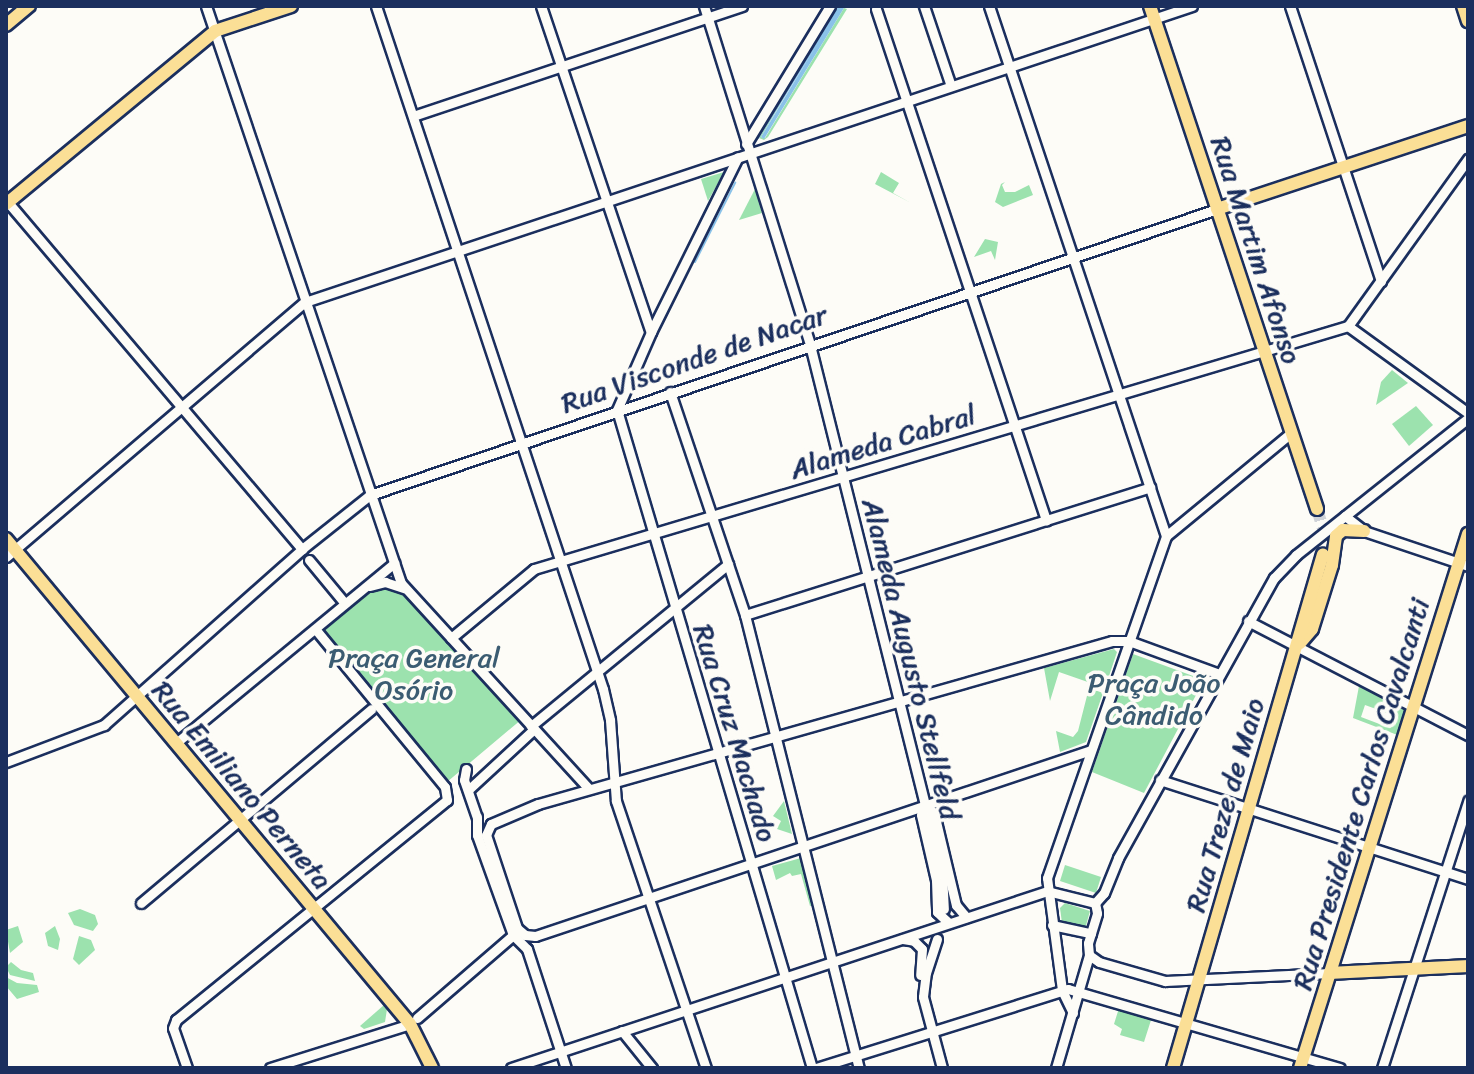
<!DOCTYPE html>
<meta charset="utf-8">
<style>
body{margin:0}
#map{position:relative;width:1474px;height:1074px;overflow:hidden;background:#fdfcf7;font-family:Sriracha,sans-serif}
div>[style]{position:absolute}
.green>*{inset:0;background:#9ce2ae}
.water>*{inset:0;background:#8ac2e9}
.stream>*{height:2px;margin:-1px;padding:0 1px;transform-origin:1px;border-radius:1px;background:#8ac2e9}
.major-tunnel>*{height:12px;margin-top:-6px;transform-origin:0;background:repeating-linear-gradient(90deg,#d0d3d8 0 12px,transparent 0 18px)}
.roads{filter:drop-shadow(2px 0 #1b2f5e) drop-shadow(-2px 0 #1b2f5e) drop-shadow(0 2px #1b2f5e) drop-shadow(0 -2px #1b2f5e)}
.minor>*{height:9px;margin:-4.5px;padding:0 4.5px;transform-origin:4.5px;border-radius:4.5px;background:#fdfcf7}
.major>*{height:12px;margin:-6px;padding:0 6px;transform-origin:6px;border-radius:6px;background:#fbdf96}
span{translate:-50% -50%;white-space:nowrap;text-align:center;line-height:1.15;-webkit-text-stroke:7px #fdfcf7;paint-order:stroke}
.street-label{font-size:28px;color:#1b2f5e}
.park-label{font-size:28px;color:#3b5c72}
.frame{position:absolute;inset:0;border:8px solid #1b2f5e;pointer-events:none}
</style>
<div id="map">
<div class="green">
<i style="clip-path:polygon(838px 6px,761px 137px,765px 138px,844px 8px,847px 9px,768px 137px,764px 140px,759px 138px)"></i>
<i style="clip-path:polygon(724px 172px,708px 201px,701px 179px)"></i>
<i style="clip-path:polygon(881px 172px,899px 183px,893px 193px,911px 203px,875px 184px)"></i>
<i style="clip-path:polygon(1005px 182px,1002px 185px,1005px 192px,1015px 192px,1029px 185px,1033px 195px,1003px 207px,995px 202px,1001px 184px)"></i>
<i style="clip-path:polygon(755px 189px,762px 213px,739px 220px)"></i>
<i style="clip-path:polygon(985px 239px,998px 242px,995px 260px,991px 251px,974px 257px)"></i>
<i style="clip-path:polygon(1392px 370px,1408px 383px,1376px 405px,1381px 382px)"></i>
<i style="clip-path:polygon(1416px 406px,1433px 425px,1409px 446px,1392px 424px)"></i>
<i style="clip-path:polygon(377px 585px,397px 588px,516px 719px,522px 719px,447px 782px,324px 634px,327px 627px)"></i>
<i style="clip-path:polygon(1114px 649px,1117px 652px,1105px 688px,1059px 672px,1050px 701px,1044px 668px)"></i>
<i style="clip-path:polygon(1133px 654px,1204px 680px,1144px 793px,1092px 772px)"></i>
<i style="clip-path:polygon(evenodd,1359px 686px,1406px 710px,1400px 736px,1353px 718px,1359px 686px,1365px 705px,1398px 717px,1396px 723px,1390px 728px,1361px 717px,1365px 705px)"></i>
<i style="clip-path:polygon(1089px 688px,1103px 693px,1086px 742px,1060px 752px,1056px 731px,1073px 737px,1078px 731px)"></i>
<i style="clip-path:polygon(784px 801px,792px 834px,777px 829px,781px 821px,773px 816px)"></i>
<i style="clip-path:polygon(801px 858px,814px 905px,810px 906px,801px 874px,792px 876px,790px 873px,776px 880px,772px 866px)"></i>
<i style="clip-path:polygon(1065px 865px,1101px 877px,1096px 893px,1060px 881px)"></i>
<i style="clip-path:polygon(1065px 903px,1090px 911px,1085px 929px,1062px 923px,1060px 908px)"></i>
<i style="clip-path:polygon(80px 909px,95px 915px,98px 924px,93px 931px,74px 925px,68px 913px)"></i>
<i style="clip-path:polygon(18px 926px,23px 942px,10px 953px,6px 930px)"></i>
<i style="clip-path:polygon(55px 926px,60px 939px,58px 950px,48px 946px,45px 933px)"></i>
<i style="clip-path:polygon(79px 936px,91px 940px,95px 950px,79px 965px,73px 959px)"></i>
<i style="clip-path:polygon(11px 962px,21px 970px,33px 973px,35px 981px,10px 975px,6px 967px)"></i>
<i style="clip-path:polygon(6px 977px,17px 983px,37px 985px,39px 992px,17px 999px,6px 986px)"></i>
<i style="clip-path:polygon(384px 1005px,387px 1009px,385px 1022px,364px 1029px,360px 1026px)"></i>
<i style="clip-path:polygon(1119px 1008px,1152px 1017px,1144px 1042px,1120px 1035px,1122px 1029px,1114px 1024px)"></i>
</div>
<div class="water">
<i style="clip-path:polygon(840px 6px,844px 8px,764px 139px,761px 137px)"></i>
</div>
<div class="stream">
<i style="left:758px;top:138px;width:152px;rotate:-58.2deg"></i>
<i style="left:695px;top:262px;width:89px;rotate:-63.1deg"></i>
</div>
<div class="major-tunnel">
<i style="left:1317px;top:509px;width:21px;rotate:73deg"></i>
<i style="left:1323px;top:529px;width:25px;rotate:90deg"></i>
</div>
<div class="roads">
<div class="minor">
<i style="left:206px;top:6px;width:609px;rotate:71.33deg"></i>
<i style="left:401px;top:583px;width:279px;rotate:47.6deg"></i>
<i style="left:376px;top:6px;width:720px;rotate:71.62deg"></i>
<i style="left:603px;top:689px;width:32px;rotate:77deg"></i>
<i style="left:610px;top:720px;width:81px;rotate:85.8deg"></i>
<i style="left:616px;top:801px;width:282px;rotate:71.4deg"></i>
<i style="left:541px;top:6px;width:344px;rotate:71.4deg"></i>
<i style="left:704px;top:6px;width:355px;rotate:72.6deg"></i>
<i style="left:810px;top:345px;width:544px;rotate:75.96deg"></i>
<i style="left:942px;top:873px;width:36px;rotate:87deg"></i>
<i style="left:924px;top:6px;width:84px;rotate:71.4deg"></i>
<i style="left:989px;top:6px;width:559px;rotate:71.53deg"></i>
<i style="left:1290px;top:6px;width:290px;rotate:71.7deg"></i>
<i style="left:876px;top:9px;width:539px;rotate:71.6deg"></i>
<i style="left:413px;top:116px;width:347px;rotate:-18.5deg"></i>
<i style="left:746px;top:144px;width:162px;rotate:-58.7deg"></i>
<i style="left:6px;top:200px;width:458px;rotate:49.7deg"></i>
<i style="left:1348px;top:326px;width:206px;rotate:-54.3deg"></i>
<i style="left:1348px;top:326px;width:148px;rotate:35.9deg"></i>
<i style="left:670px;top:392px;width:235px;rotate:71.4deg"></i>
<i style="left:745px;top:615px;width:467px;rotate:75.9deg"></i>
<i style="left:617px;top:410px;width:686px;rotate:73.49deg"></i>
<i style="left:617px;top:410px;width:85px;rotate:-66.4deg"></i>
<i style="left:651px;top:332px;width:195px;rotate:-63.6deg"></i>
<i style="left:1345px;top:516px;width:24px;rotate:38deg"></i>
<i style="left:1364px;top:531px;width:110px;rotate:18.6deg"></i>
<i style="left:6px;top:557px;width:393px;rotate:-40.5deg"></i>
<i style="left:305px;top:302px;width:935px;rotate:-18.45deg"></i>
<i style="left:309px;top:560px;width:53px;rotate:50.3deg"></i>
<i style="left:370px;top:586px;width:16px;rotate:-15deg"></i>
<i style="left:385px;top:582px;width:20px;rotate:18deg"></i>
<i style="left:745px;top:615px;width:425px;rotate:-17.5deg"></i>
<i style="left:1248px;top:621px;width:248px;rotate:27.4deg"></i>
<i style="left:451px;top:638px;width:108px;rotate:-39.7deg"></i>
<i style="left:534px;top:569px;width:849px;rotate:-16.62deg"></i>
<i style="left:531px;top:726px;width:255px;rotate:-39.4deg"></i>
<i style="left:176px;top:743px;width:283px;rotate:-39.5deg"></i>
<i style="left:1091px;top:750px;width:586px;rotate:161.5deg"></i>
<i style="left:535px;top:936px;width:10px;rotate:-174deg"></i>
<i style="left:525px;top:935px;width:11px;rotate:-139deg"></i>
<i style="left:517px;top:928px;width:98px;rotate:-108.4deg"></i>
<i style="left:486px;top:835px;width:12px;rotate:-66deg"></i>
<i style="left:491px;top:824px;width:51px;rotate:-23.1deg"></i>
<i style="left:538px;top:804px;width:597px;rotate:-15.85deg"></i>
<i style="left:1112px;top:641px;width:17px"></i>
<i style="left:1129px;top:641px;width:96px;rotate:20.1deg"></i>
<i style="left:6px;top:762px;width:105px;rotate:-20.7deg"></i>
<i style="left:104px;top:725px;width:265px;rotate:-41.6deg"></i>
<i style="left:302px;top:549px;width:87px;rotate:-38.5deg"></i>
<i style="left:370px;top:495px;width:894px;rotate:-18.66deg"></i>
<i style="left:466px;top:769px;width:11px;rotate:100deg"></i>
<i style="left:464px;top:780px;width:39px;rotate:71deg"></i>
<i style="left:477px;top:817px;width:18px;rotate:90deg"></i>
<i style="left:477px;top:835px;width:106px;rotate:70.2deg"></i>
<i style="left:513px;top:935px;width:20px;rotate:45deg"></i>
<i style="left:527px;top:949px;width:125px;rotate:71.9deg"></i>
<i style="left:1160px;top:780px;width:324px;rotate:17.8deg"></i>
<i style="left:468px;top:790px;width:87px;rotate:-42.7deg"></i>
<i style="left:926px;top:806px;width:10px;rotate:119deg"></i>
<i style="left:921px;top:815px;width:67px;rotate:77deg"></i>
<i style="left:936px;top:880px;width:32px;rotate:88deg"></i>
<i style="left:937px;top:912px;width:16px;rotate:43deg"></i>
<i style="left:926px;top:806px;width:11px;rotate:41deg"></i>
<i style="left:934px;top:813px;width:95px;rotate:76.6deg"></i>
<i style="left:956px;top:905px;width:16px;rotate:50deg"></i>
<i style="left:141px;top:903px;width:301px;rotate:-40.1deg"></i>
<i style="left:1095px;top:903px;width:13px;rotate:-48deg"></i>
<i style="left:1104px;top:893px;width:38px;rotate:-68deg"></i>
<i style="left:1118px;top:858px;width:321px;rotate:-60.9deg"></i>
<i style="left:1274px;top:578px;width:32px;rotate:-46deg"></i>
<i style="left:1296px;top:555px;width:220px;rotate:-38.5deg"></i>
<i style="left:1052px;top:925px;width:40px;rotate:12deg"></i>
<i style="left:903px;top:939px;width:11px;rotate:10deg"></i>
<i style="left:914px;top:941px;width:11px;rotate:45deg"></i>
<i style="left:922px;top:949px;width:26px;rotate:94deg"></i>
<i style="left:937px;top:939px;width:35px;rotate:108deg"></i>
<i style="left:926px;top:972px;width:25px;rotate:97deg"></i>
<i style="left:923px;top:997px;width:73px;rotate:75deg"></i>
<i style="left:1089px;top:955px;width:12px;rotate:35deg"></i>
<i style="left:1099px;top:962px;width:69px;rotate:16.1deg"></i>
<i style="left:1165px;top:981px;width:165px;rotate:-2.8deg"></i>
<i style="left:1073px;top:1013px;width:25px;rotate:-116deg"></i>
<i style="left:1062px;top:990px;width:113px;rotate:-97.6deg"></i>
<i style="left:1047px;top:878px;width:362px;rotate:-70.8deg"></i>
<i style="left:1166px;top:536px;width:163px;rotate:-39.5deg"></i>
<i style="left:417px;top:1018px;width:127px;rotate:-40.8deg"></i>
<i style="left:622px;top:1031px;width:48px;rotate:51deg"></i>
<i style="left:187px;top:1068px;width:42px;rotate:-109.3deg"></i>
<i style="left:173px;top:1028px;width:9px;rotate:-69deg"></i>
<i style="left:176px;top:1020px;width:349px;rotate:-39.1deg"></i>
<i style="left:447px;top:800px;width:13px;rotate:-99deg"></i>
<i style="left:445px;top:787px;width:203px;rotate:-129.4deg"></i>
<i style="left:270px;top:1068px;width:147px;rotate:-17.4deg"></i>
<i style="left:511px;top:1068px;width:564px;rotate:-18.27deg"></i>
<i style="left:1047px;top:891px;width:49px;rotate:14deg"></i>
<i style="left:816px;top:1068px;width:264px;rotate:-17.4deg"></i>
<i style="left:1068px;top:989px;width:283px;rotate:16.2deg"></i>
<i style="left:1056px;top:1068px;width:118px;rotate:-73.7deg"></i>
<i style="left:1089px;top:955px;width:12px;rotate:-95deg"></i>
<i style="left:1088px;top:943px;width:31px;rotate:-73deg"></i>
<i style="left:1097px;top:913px;width:10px;rotate:-101deg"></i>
<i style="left:1382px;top:1068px;width:281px;rotate:-72.1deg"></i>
</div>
<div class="major">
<i style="left:1150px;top:6px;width:530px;rotate:71.63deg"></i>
<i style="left:1463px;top:6px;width:16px;rotate:72deg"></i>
<i style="left:6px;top:25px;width:30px;rotate:-40deg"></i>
<i style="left:6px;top:204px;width:271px;rotate:-39.6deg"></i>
<i style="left:215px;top:31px;width:80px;rotate:-18.2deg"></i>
<i style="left:1217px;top:209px;width:264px;rotate:-18.3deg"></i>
<i style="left:6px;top:539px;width:631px;rotate:50.21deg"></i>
<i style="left:410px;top:1024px;width:49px;rotate:63.4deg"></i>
<i style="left:1300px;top:643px;width:18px;rotate:-49deg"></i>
<i style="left:1312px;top:629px;width:67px;rotate:-72.6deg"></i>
<i style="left:1332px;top:565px;width:29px;rotate:-82deg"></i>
<i style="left:1336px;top:536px;width:9px;rotate:-41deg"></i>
<i style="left:1343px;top:530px;width:21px;rotate:3deg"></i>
<i style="left:1330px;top:973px;width:138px;rotate:-2.9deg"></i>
<i style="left:1173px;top:1068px;width:535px;rotate:-73.73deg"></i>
<i style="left:1300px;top:1068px;width:560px;rotate:-72.54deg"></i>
</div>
</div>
<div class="street-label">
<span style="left:1256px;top:250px;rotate:72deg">Rua Martim Afonso</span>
<span style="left:694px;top:359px;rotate:-19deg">Rua Visconde de Nacar</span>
<span style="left:883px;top:442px;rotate:-17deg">Alameda Cabral</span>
<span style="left:911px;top:659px;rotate:76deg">Alameda Augusto Stellfeld</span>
<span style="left:735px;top:733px;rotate:73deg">Rua Cruz Machado</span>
<span style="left:242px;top:785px;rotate:50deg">Rua Emiliano Perneta</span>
<span style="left:1361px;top:794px;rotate:-73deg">Rua Presidente Carlos Cavalcanti</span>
<span style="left:1225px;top:805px;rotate:-74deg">Rua Treze de Maio</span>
</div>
<div class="park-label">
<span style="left:414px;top:674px">Praça General<br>Osório</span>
<span style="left:1154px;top:699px">Praça João<br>Cândido</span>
</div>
<div class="frame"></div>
</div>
